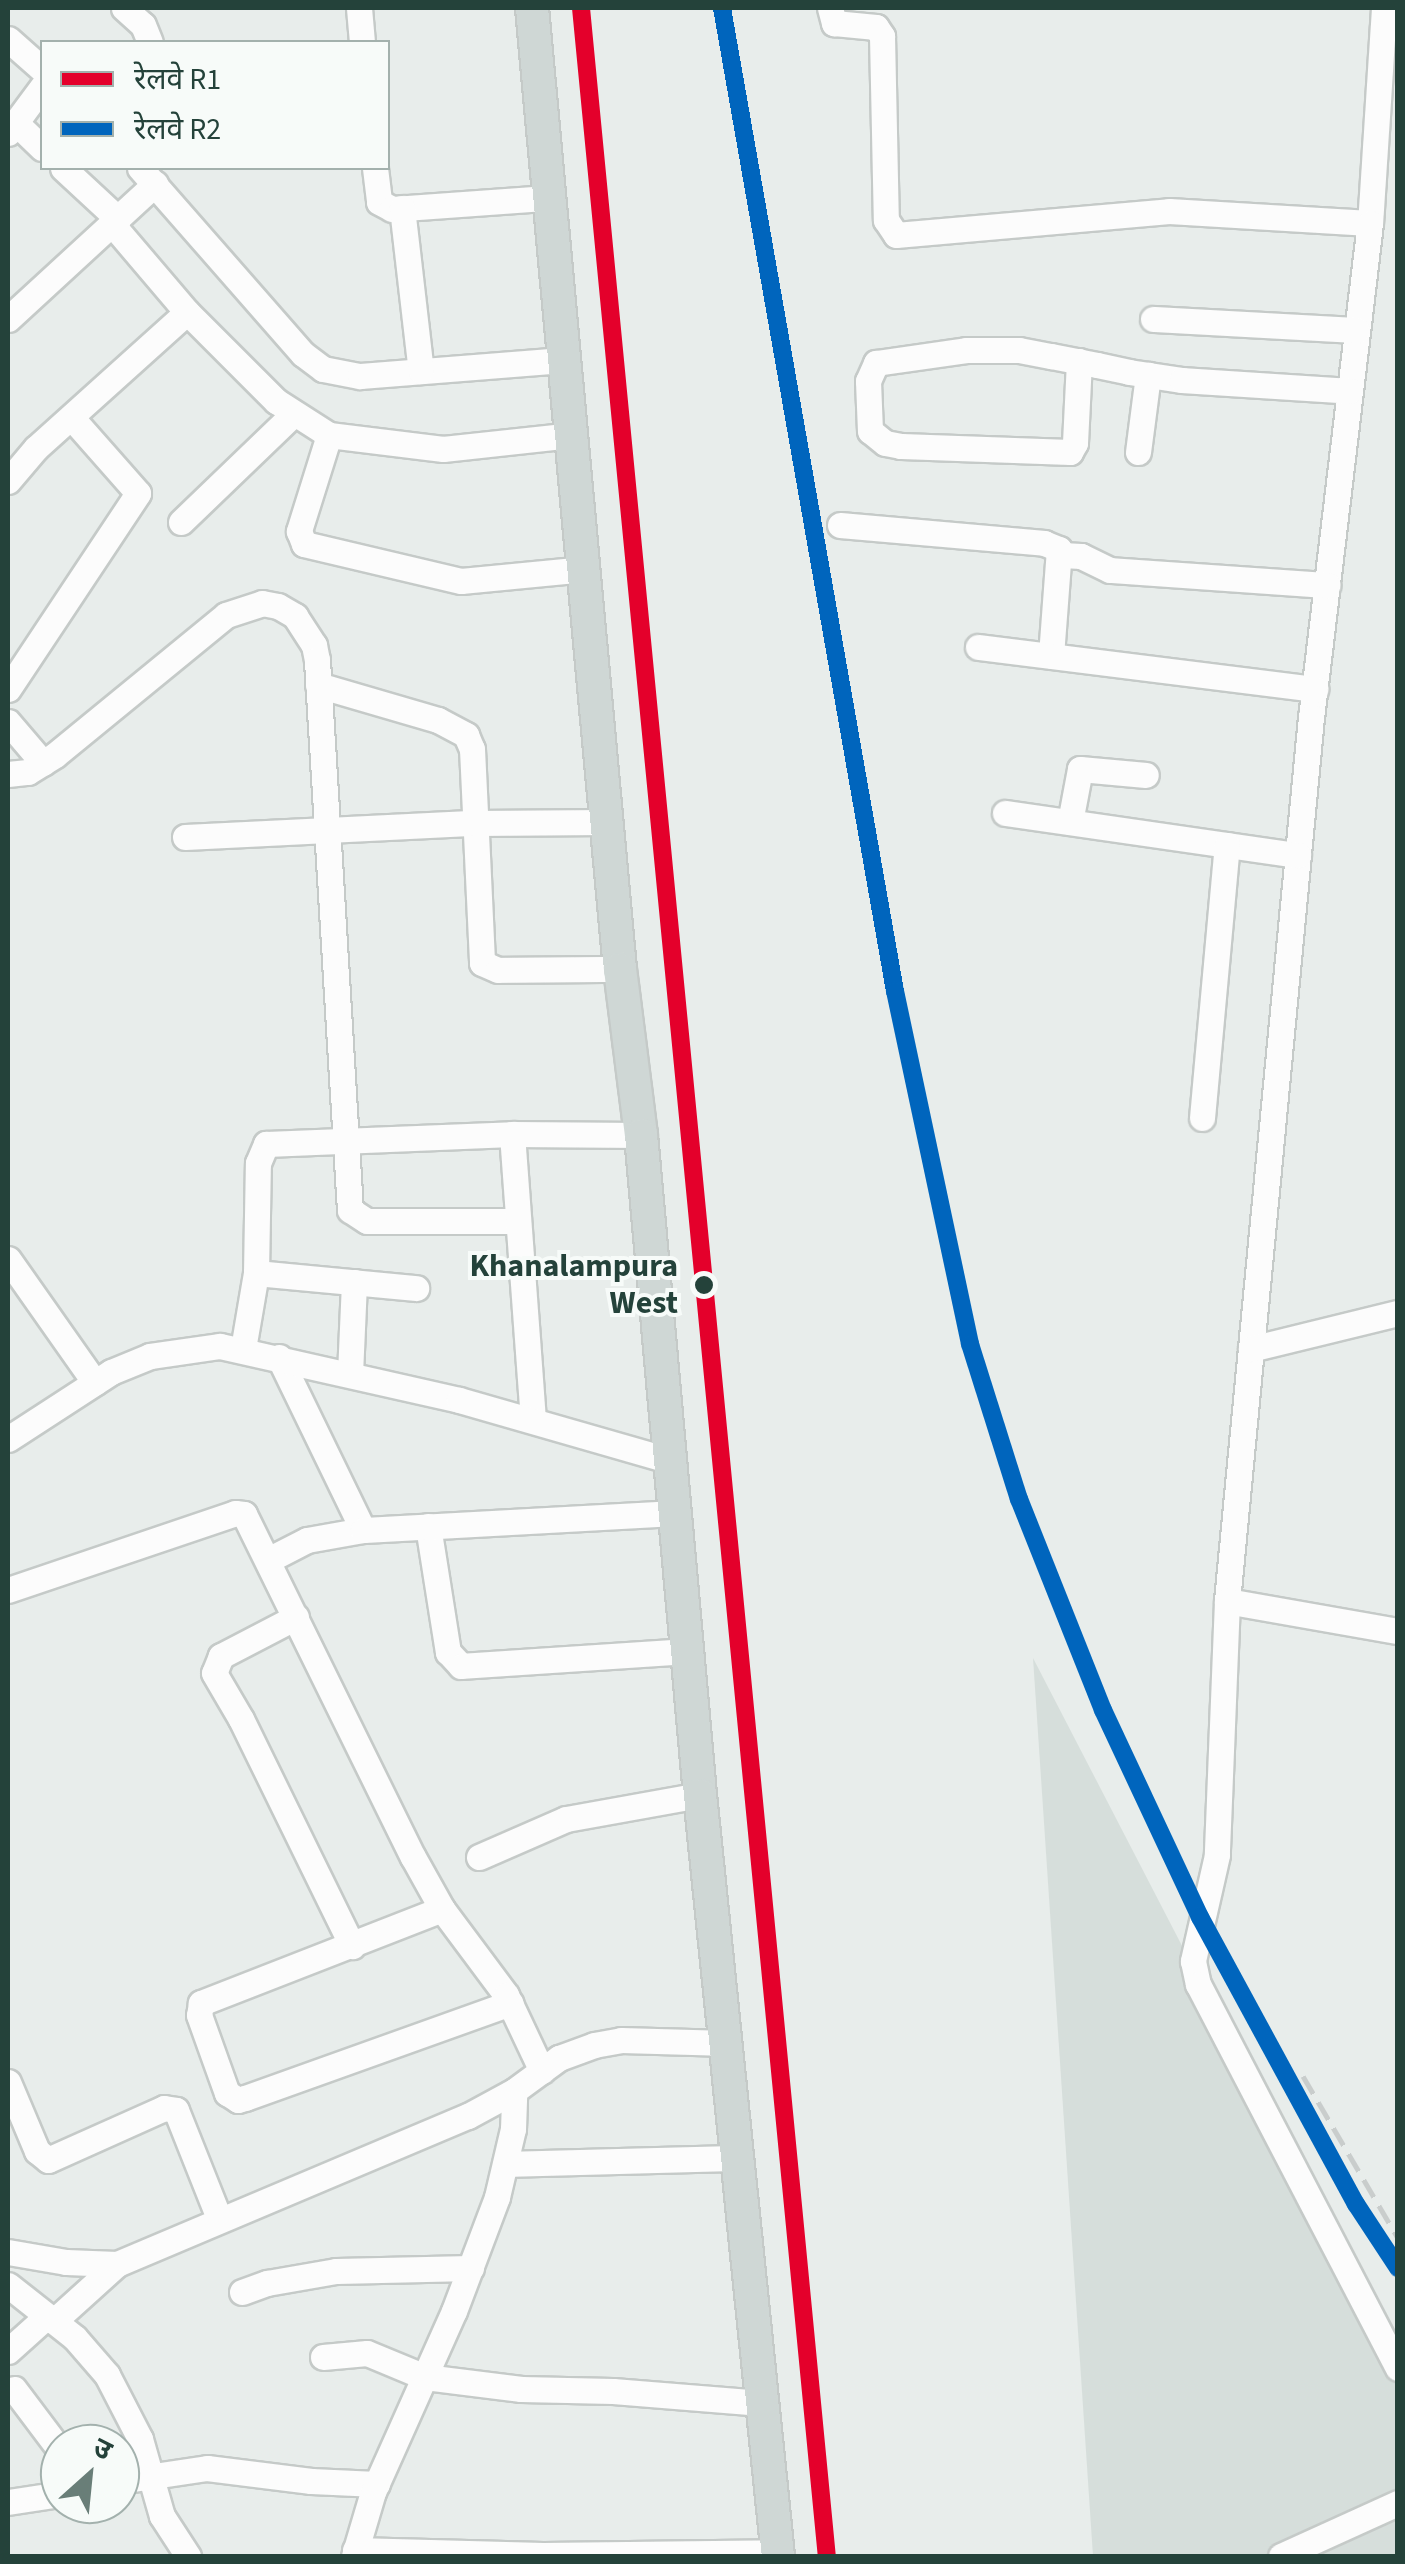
<!DOCTYPE html>
<meta charset="utf-8">
<style>
body{margin:0}
#map{position:relative;width:1405px;height:2564px;overflow:hidden;background:#e8edeb;font-family:"Source Sans 3","Noto Sans Devanagari",sans-serif}
div>[style]{position:absolute}
.built>*{inset:0;background:#d6dedb}
.roads{filter:drop-shadow(2px 0 #c5cac8) drop-shadow(-2px 0 #c5cac8) drop-shadow(0 2px #c5cac8) drop-shadow(0 -2px #c5cac8)}
.minor>*{height:25px;margin:-12.5px;padding:0 12.5px;transform-origin:12.5px;border-radius:12.5px;background:#fcfcfc}
.major>*{height:32px;margin:-16px;padding:0 16px;transform-origin:16px;border-radius:16px;background:#cfd7d5}
.rail>*{height:5px;margin-top:-2.5px;transform-origin:0;background:repeating-linear-gradient(90deg,#c9cdcc 0 20px,transparent 0 30px)}
.rail-1>*{height:18px;margin:-9px;padding:0 9px;transform-origin:9px;border-radius:9px;background:#e4002b}
.rail-2>*{height:18px;margin:-9px;padding:0 9px;transform-origin:9px;border-radius:9px;background:#0065bd}
.dots>*{width:28px;height:28px;translate:-50% -50%;box-sizing:border-box;border:5px solid #f7fbf9;border-radius:50%}
span{translate:-50% -50%;white-space:nowrap;text-align:center;line-height:1.15;-webkit-text-stroke:8px #f7fbf9;paint-order:stroke}
.stop-label{font-size:32px;color:#24423a;font-weight:700}
.right{translate:-100% -50%;text-align:right}
.frame{position:absolute;inset:0;border:10px solid #24423a;pointer-events:none}
.legend{position:absolute;left:40px;top:40px;width:350px;height:130px;box-sizing:border-box;background:#f7fbf9;border:2px solid #a3b1ad;margin:0;padding:12px 18px;list-style:none;font-size:30px;color:#24423a}
.legend li{display:flex;align-items:center;gap:20px;height:50px}
.legend b{width:50px;border:2px solid #a3b1ad}
.north{position:absolute;left:40px;top:2424px;width:100px;height:100px;box-sizing:border-box;background:#f7fbf9;border:2px solid #a3b1ad;border-radius:50%;rotate:27deg;font-size:28px;font-weight:700;line-height:40px;text-align:center;color:#24423a}
.north::after{content:'';display:block;margin:auto;width:35px;height:45px;background:#697e78;clip-path:polygon(50% 0,100% 100%,50% 72%,0 100%)}
</style>
<div id="map">
<div class="built">
<i style="clip-path:polygon(1033px 1658px,1397px 2361px,1397px 2556px,1093px 2556px)"></i>
</div>
<div class="roads">
<div class="minor">
<i style="left:124px;top:8px;width:25px;rotate:42deg"></i>
<i style="left:143px;top:25px;width:18px;rotate:68deg"></i>
<i style="left:359px;top:8px;width:34px;rotate:85deg"></i>
<i style="left:830px;top:8px;width:16px;rotate:75deg"></i>
<i style="left:834px;top:23px;width:42px;rotate:5.4deg"></i>
<i style="left:876px;top:27px;width:11px;rotate:56deg"></i>
<i style="left:882px;top:36px;width:184px;rotate:88.8deg"></i>
<i style="left:886px;top:220px;width:18px;rotate:56deg"></i>
<i style="left:896px;top:235px;width:274px;rotate:-5deg"></i>
<i style="left:1169px;top:211px;width:201px;rotate:3.4deg"></i>
<i style="left:1384px;top:8px;width:215px;rotate:93.7deg"></i>
<i style="left:1370px;top:223px;width:498px;rotate:96.8deg"></i>
<i style="left:1311px;top:717px;width:888px;rotate:95.43deg"></i>
<i style="left:1227px;top:1601px;width:174px;rotate:10deg"></i>
<i style="left:8px;top:39px;width:45px;rotate:41.4deg"></i>
<i style="left:16px;top:123px;width:36px;rotate:44deg"></i>
<i style="left:8px;top:133px;width:57px;rotate:-53.5deg"></i>
<i style="left:63px;top:168px;width:75px;rotate:42.8deg"></i>
<i style="left:140px;top:168px;width:247px;rotate:48.8deg"></i>
<i style="left:303px;top:354px;width:25px;rotate:37deg"></i>
<i style="left:323px;top:369px;width:38px;rotate:11deg"></i>
<i style="left:360px;top:376px;width:204px;rotate:-4.5deg"></i>
<i style="left:375px;top:168px;width:34px;rotate:83deg"></i>
<i style="left:379px;top:202px;width:15px;rotate:28deg"></i>
<i style="left:392px;top:209px;width:154px;rotate:-4.1deg"></i>
<i style="left:402px;top:208px;width:164px;rotate:83.4deg"></i>
<i style="left:112px;top:224px;width:116px;rotate:49.6deg"></i>
<i style="left:187px;top:312px;width:126px;rotate:45deg"></i>
<i style="left:276px;top:401px;width:63px;rotate:32.7deg"></i>
<i style="left:329px;top:435px;width:115px;rotate:7deg"></i>
<i style="left:443px;top:449px;width:129px;rotate:-6.2deg"></i>
<i style="left:8px;top:319px;width:200px;rotate:-42.6deg"></i>
<i style="left:1153px;top:319px;width:204px;rotate:3.1deg"></i>
<i style="left:1079px;top:361px;width:82px;rotate:92.8deg"></i>
<i style="left:1075px;top:443px;width:10px;rotate:119deg"></i>
<i style="left:1070px;top:452px;width:169px;rotate:-178deg"></i>
<i style="left:901px;top:446px;width:16px;rotate:-169deg"></i>
<i style="left:885px;top:443px;width:19px;rotate:-141deg"></i>
<i style="left:870px;top:431px;width:50px;rotate:-92.3deg"></i>
<i style="left:868px;top:381px;width:20px;rotate:-66deg"></i>
<i style="left:876px;top:363px;width:91px;rotate:-8.2deg"></i>
<i style="left:966px;top:350px;width:53px"></i>
<i style="left:1019px;top:350px;width:33px;rotate:11deg"></i>
<i style="left:1051px;top:356px;width:47px;rotate:11.1deg"></i>
<i style="left:1097px;top:365px;width:33px;rotate:12deg"></i>
<i style="left:1129px;top:372px;width:54px;rotate:8.6deg"></i>
<i style="left:1182px;top:380px;width:168px;rotate:3.7deg"></i>
<i style="left:329px;top:435px;width:101px;rotate:107.4deg"></i>
<i style="left:299px;top:531px;width:14px;rotate:69deg"></i>
<i style="left:304px;top:544px;width:161px;rotate:13.3deg"></i>
<i style="left:461px;top:581px;width:125px;rotate:-5.5deg"></i>
<i style="left:1138px;top:452px;width:78px;rotate:-82.6deg"></i>
<i style="left:8px;top:481px;width:43px;rotate:-49.7deg"></i>
<i style="left:36px;top:448px;width:203px;rotate:-42deg"></i>
<i style="left:181px;top:522px;width:154px;rotate:-43.9deg"></i>
<i style="left:840px;top:525px;width:205px;rotate:5deg"></i>
<i style="left:1044px;top:543px;width:16px;rotate:22deg"></i>
<i style="left:1059px;top:549px;width:107px;rotate:94.3deg"></i>
<i style="left:1062px;top:555px;width:19px;rotate:3deg"></i>
<i style="left:1081px;top:556px;width:32px;rotate:26deg"></i>
<i style="left:1110px;top:570px;width:218px;rotate:4deg"></i>
<i style="left:978px;top:647px;width:340px;rotate:7.1deg"></i>
<i style="left:318px;top:685px;width:125px;rotate:16.3deg"></i>
<i style="left:438px;top:720px;width:32px;rotate:28deg"></i>
<i style="left:466px;top:735px;width:15px;rotate:67deg"></i>
<i style="left:472px;top:749px;width:214px;rotate:87.3deg"></i>
<i style="left:482px;top:963px;width:17px;rotate:24deg"></i>
<i style="left:498px;top:970px;width:122px;rotate:-0.5deg"></i>
<i style="left:8px;top:689px;width:235px;rotate:-56.4deg"></i>
<i style="left:138px;top:493px;width:101px;rotate:-131.4deg"></i>
<i style="left:8px;top:722px;width:54px;rotate:49.5deg"></i>
<i style="left:8px;top:774px;width:20px;rotate:-6deg"></i>
<i style="left:28px;top:772px;width:32px;rotate:-32deg"></i>
<i style="left:55px;top:755px;width:221px;rotate:-39.3deg"></i>
<i style="left:226px;top:615px;width:38px;rotate:-18deg"></i>
<i style="left:262px;top:603px;width:16px;rotate:11deg"></i>
<i style="left:278px;top:606px;width:20px;rotate:30deg"></i>
<i style="left:295px;top:616px;width:35px;rotate:57deg"></i>
<i style="left:314px;top:645px;width:15px;rotate:79deg"></i>
<i style="left:317px;top:660px;width:551px;rotate:86.57deg"></i>
<i style="left:350px;top:1210px;width:20px;rotate:33deg"></i>
<i style="left:367px;top:1221px;width:151px"></i>
<i style="left:1005px;top:813px;width:296px;rotate:8.2deg"></i>
<i style="left:1070px;top:822px;width:54px;rotate:-79.3deg"></i>
<i style="left:1080px;top:769px;width:66px;rotate:5.2deg"></i>
<i style="left:185px;top:837px;width:290px;rotate:-2.8deg"></i>
<i style="left:475px;top:823px;width:132px;rotate:-0.4deg"></i>
<i style="left:1202px;top:1118px;width:274px;rotate:-84.8deg"></i>
<i style="left:512px;top:1134px;width:286px;rotate:85.8deg"></i>
<i style="left:8px;top:1259px;width:151px;rotate:54.9deg"></i>
<i style="left:256px;top:1273px;width:161px;rotate:5.4deg"></i>
<i style="left:243px;top:1349px;width:77px;rotate:-80.3deg"></i>
<i style="left:256px;top:1273px;width:110px;rotate:-89deg"></i>
<i style="left:258px;top:1163px;width:21px;rotate:-67deg"></i>
<i style="left:266px;top:1144px;width:246px;rotate:-2.3deg"></i>
<i style="left:512px;top:1134px;width:129px;rotate:0.4deg"></i>
<i style="left:1251px;top:1349px;width:151px;rotate:-13.8deg"></i>
<i style="left:279px;top:1357px;width:192px;rotate:64.1deg"></i>
<i style="left:350px;top:1374px;width:92px;rotate:-87.5deg"></i>
<i style="left:8px;top:1439px;width:123px;rotate:-33deg"></i>
<i style="left:111px;top:1372px;width:42px;rotate:-22.3deg"></i>
<i style="left:150px;top:1356px;width:71px;rotate:-8.1deg"></i>
<i style="left:220px;top:1346px;width:245px;rotate:12.7deg"></i>
<i style="left:459px;top:1400px;width:222px;rotate:16deg"></i>
<i style="left:428px;top:1526px;width:128px;rotate:81deg"></i>
<i style="left:448px;top:1652px;width:19px;rotate:47deg"></i>
<i style="left:461px;top:1666px;width:226px;rotate:-3.8deg"></i>
<i style="left:268px;top:1560px;width:44px;rotate:-27.1deg"></i>
<i style="left:307px;top:1540px;width:57px;rotate:-10.1deg"></i>
<i style="left:363px;top:1530px;width:314px;rotate:-3.1deg"></i>
<i style="left:8px;top:1590px;width:240px;rotate:-18.7deg"></i>
<i style="left:235px;top:1513px;width:9px;rotate:6deg"></i>
<i style="left:244px;top:1514px;width:382px;rotate:63.8deg"></i>
<i style="left:413px;top:1857px;width:60px;rotate:60.9deg"></i>
<i style="left:442px;top:1909px;width:107px;rotate:53.3deg"></i>
<i style="left:506px;top:1995px;width:84px;rotate:64.7deg"></i>
<i style="left:1227px;top:1601px;width:254px;rotate:92.3deg"></i>
<i style="left:1217px;top:1855px;width:109px;rotate:102.8deg"></i>
<i style="left:1193px;top:1961px;width:24px;rotate:78deg"></i>
<i style="left:1198px;top:1984px;width:433px;rotate:62.5deg"></i>
<i style="left:296px;top:1617px;width:85px;rotate:152.5deg"></i>
<i style="left:221px;top:1656px;width:18px;rotate:112deg"></i>
<i style="left:214px;top:1673px;width:53px;rotate:59.6deg"></i>
<i style="left:241px;top:1719px;width:253px;rotate:63.9deg"></i>
<i style="left:479px;top:1857px;width:95px;rotate:-23.6deg"></i>
<i style="left:566px;top:1819px;width:136px;rotate:-10.2deg"></i>
<i style="left:442px;top:1909px;width:259px;rotate:158.7deg"></i>
<i style="left:201px;top:2003px;width:12px;rotate:99deg"></i>
<i style="left:199px;top:2015px;width:83px;rotate:70.3deg"></i>
<i style="left:227px;top:2093px;width:13px;rotate:32deg"></i>
<i style="left:238px;top:2100px;width:7px;rotate:-16deg"></i>
<i style="left:245px;top:2098px;width:282px;rotate:-19.7deg"></i>
<i style="left:8px;top:2082px;width:75px;rotate:67.2deg"></i>
<i style="left:37px;top:2151px;width:14px;rotate:39deg"></i>
<i style="left:48px;top:2160px;width:127px;rotate:-24.1deg"></i>
<i style="left:164px;top:2108px;width:12px;rotate:9deg"></i>
<i style="left:176px;top:2110px;width:116px;rotate:68.3deg"></i>
<i style="left:506px;top:2164px;width:234px;rotate:-1.5deg"></i>
<i style="left:8px;top:2252px;width:59px;rotate:9.8deg"></i>
<i style="left:66px;top:2262px;width:51px;rotate:2.2deg"></i>
<i style="left:117px;top:2264px;width:381px;rotate:-22.9deg"></i>
<i style="left:468px;top:2116px;width:52px;rotate:-28.5deg"></i>
<i style="left:8px;top:2285px;width:85px;rotate:38.3deg"></i>
<i style="left:75px;top:2338px;width:49px;rotate:49.1deg"></i>
<i style="left:107px;top:2375px;width:72px;rotate:62.7deg"></i>
<i style="left:140px;top:2439px;width:80px;rotate:74.1deg"></i>
<i style="left:162px;top:2516px;width:48px;rotate:57deg"></i>
<i style="left:242px;top:2292px;width:27px;rotate:-20deg"></i>
<i style="left:267px;top:2283px;width:70px;rotate:-9.9deg"></i>
<i style="left:336px;top:2271px;width:135px;rotate:-1.3deg"></i>
<i style="left:54px;top:2321px;width:85px;rotate:-42.1deg"></i>
<i style="left:8px;top:2351px;width:52px;rotate:-41.9deg"></i>
<i style="left:323px;top:2357px;width:44px;rotate:-5.2deg"></i>
<i style="left:367px;top:2353px;width:63px;rotate:22.5deg"></i>
<i style="left:425px;top:2377px;width:97px;rotate:7.1deg"></i>
<i style="left:521px;top:2389px;width:92px;rotate:1.2deg"></i>
<i style="left:613px;top:2391px;width:149px;rotate:4.6deg"></i>
<i style="left:14px;top:2389px;width:76px;rotate:53deg"></i>
<i style="left:120px;top:2481px;width:88px;rotate:-8.5deg"></i>
<i style="left:207px;top:2468px;width:105px;rotate:7.1deg"></i>
<i style="left:311px;top:2481px;width:66px;rotate:2.6deg"></i>
<i style="left:8px;top:2502px;width:53px;rotate:-8.7deg"></i>
<i style="left:355px;top:2550px;width:188px;rotate:1.5deg"></i>
<i style="left:543px;top:2555px;width:234px;rotate:-0.7deg"></i>
<i style="left:354px;top:2556px;width:67px;rotate:-73.5deg"></i>
<i style="left:373px;top:2492px;width:198px;rotate:-65.9deg"></i>
<i style="left:454px;top:2311px;width:122px;rotate:-69.3deg"></i>
<i style="left:497px;top:2197px;width:70px;rotate:-76.8deg"></i>
<i style="left:513px;top:2129px;width:38px;rotate:-88deg"></i>
<i style="left:514px;top:2091px;width:56px;rotate:-36.3deg"></i>
<i style="left:559px;top:2058px;width:37px;rotate:-20deg"></i>
<i style="left:594px;top:2045px;width:27px;rotate:-10deg"></i>
<i style="left:621px;top:2040px;width:107px;rotate:1.6deg"></i>
<i style="left:1281px;top:2556px;width:128px;rotate:-24.4deg"></i>
</div>
<div class="major">
<i style="left:532px;top:8px;width:965px;rotate:84.77deg"></i>
<i style="left:620px;top:969px;width:167px;rotate:82.8deg"></i>
<i style="left:641px;top:1135px;width:663px;rotate:84.89deg"></i>
<i style="left:700px;top:1795px;width:765px;rotate:84.15deg"></i>
</div>
</div>
<div class="rail">
<i style="left:722px;top:8px;width:998px;rotate:80.02deg"></i>
<i style="left:895px;top:991px;width:361px;rotate:78deg"></i>
<i style="left:970px;top:1344px;width:163px;rotate:72.5deg"></i>
<i style="left:1019px;top:1499px;width:227px;rotate:68.3deg"></i>
<i style="left:1103px;top:1710px;width:229px;rotate:64.9deg"></i>
<i style="left:1200px;top:1917px;width:327px;rotate:61.5deg"></i>
<i style="left:1356px;top:2204px;width:77px;rotate:56.7deg"></i>
<i style="left:1303px;top:2076px;width:188px;rotate:59.6deg"></i>
</div>
<div class="rail-1">
<i style="left:581px;top:8px;width:2560px;rotate:84.49deg"></i>
</div>
<div class="rail-2">
<i style="left:722px;top:8px;width:998px;rotate:80.02deg"></i>
<i style="left:895px;top:991px;width:361px;rotate:78deg"></i>
<i style="left:970px;top:1344px;width:163px;rotate:72.5deg"></i>
<i style="left:1019px;top:1499px;width:227px;rotate:68.3deg"></i>
<i style="left:1103px;top:1710px;width:229px;rotate:64.9deg"></i>
<i style="left:1200px;top:1917px;width:327px;rotate:61.5deg"></i>
<i style="left:1356px;top:2204px;width:77px;rotate:56.7deg"></i>
</div>
<div class="dots">
<i style="left:704px;top:1285px;background:#24423a"></i>
</div>
<div class="stop-label">
<span class="right" style="left:678px;top:1285px">Khanalampura<br>West</span>
</div>
<div class="frame"></div>
<ul class="legend">
<li><b style="height:12px;background:#e4002b"></b>रेलवे R1</li>
<li><b style="height:12px;background:#0065bd"></b>रेलवे R2</li>
</ul>
<div class="north">उ</div>
</div>
